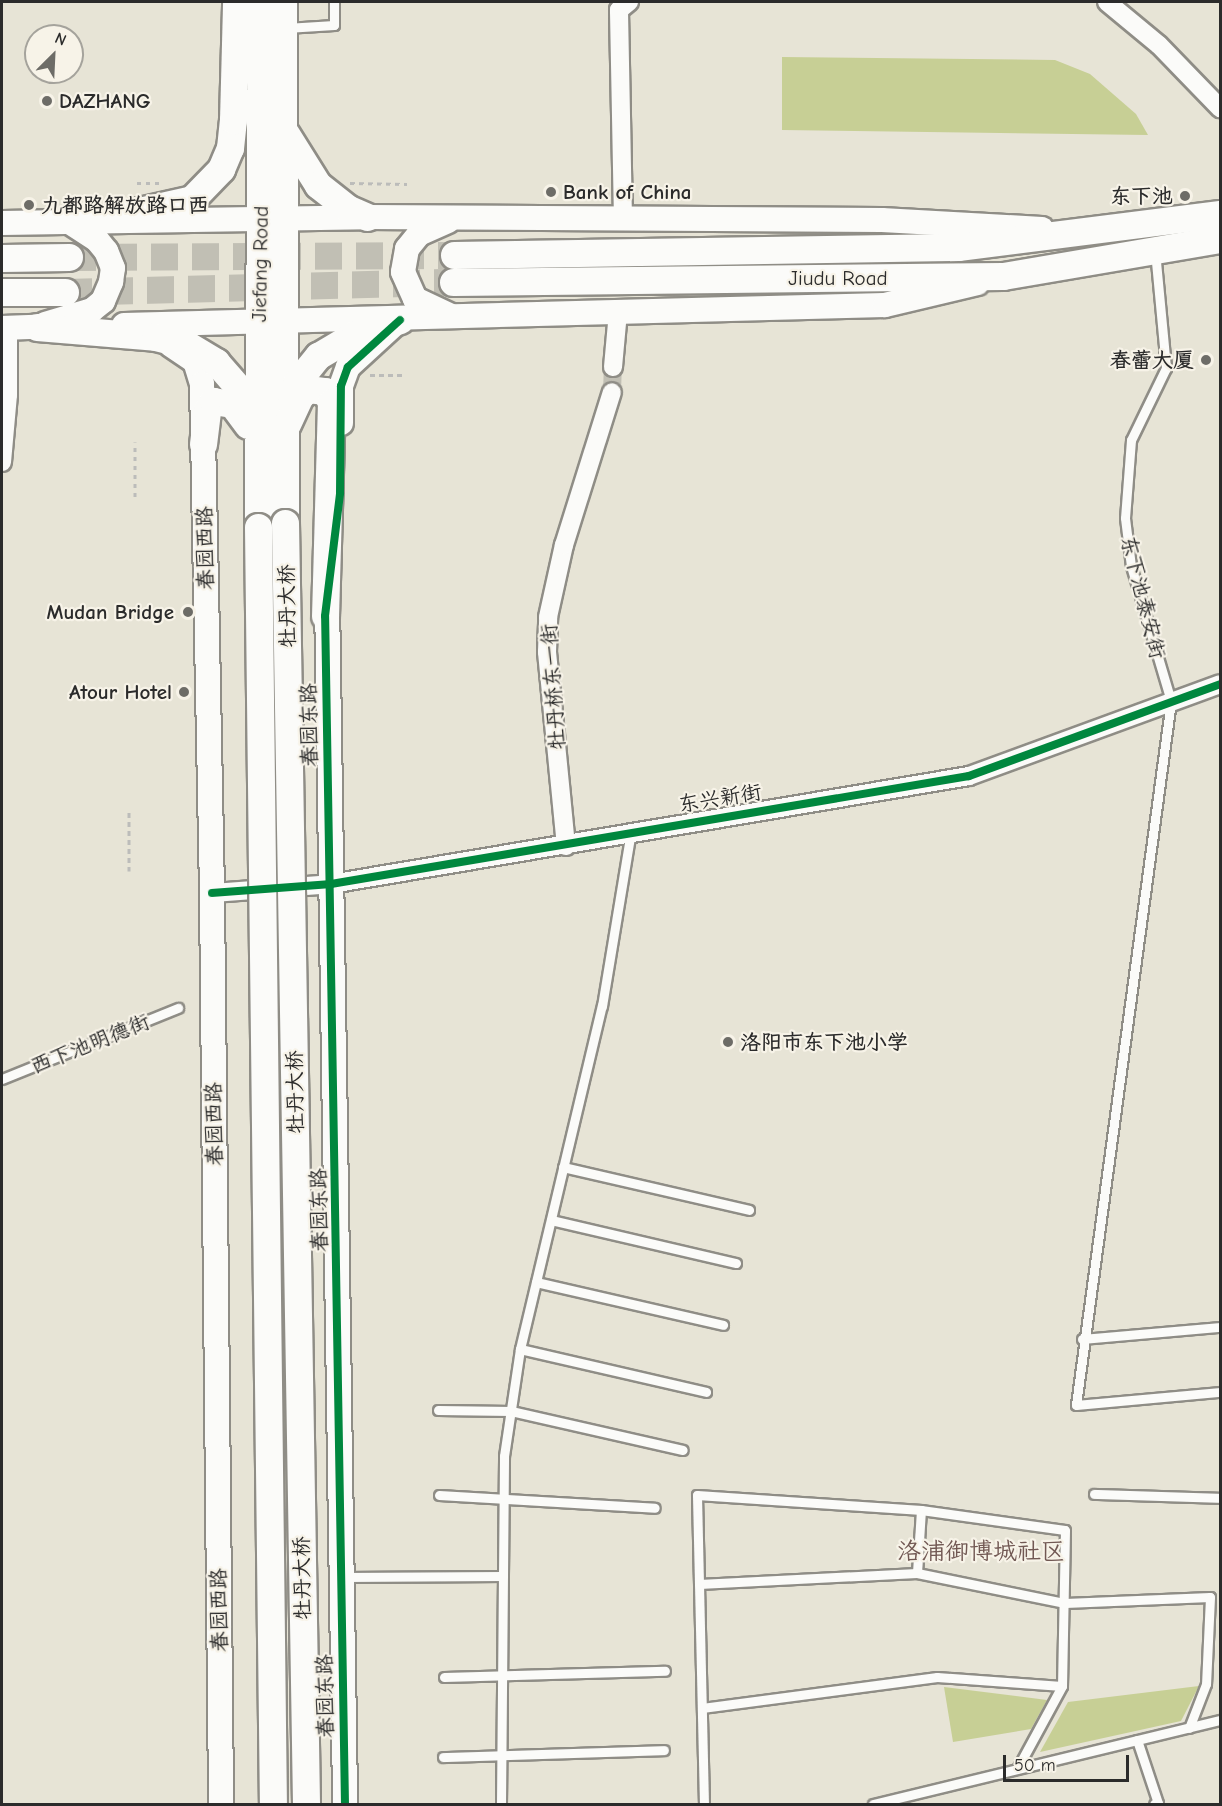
<!DOCTYPE html>
<meta charset="utf-8">
<style>
body{margin:0}
#map{position:relative;width:1222px;height:1806px;overflow:hidden;background:#e7e4d6;font-family:"Comic Neue","LXGW WenKai TC",sans-serif}
div>[style]{position:absolute}
.green>*{inset:0;background:#c7cf95}
.street-tunnel>*{height:18px;margin-top:-9px;transform-origin:0;background:repeating-linear-gradient(90deg,#c1bfb4 0 18px,transparent 0 27px)}
.primary-tunnel>*{height:27px;margin-top:-13.5px;transform-origin:0;background:repeating-linear-gradient(90deg,#c1bfb4 0 27px,transparent 0 41px)}
.path>*{height:3px;margin-top:-1.5px;transform-origin:0;background:repeating-linear-gradient(90deg,#bcbcba 0 4.5px,transparent 0 9px)}
.roads{filter:drop-shadow(2px 0 #8f8d86) drop-shadow(-2px 0 #8f8d86) drop-shadow(0 2px #8f8d86) drop-shadow(0 -2px #8f8d86)}
.lane>*{height:9px;margin:-4.5px;padding:0 4.5px;transform-origin:4.5px;border-radius:4.5px;background:#fbfbf9}
.street>*{height:18px;margin:-9px;padding:0 9px;transform-origin:9px;border-radius:9px;background:#fbfbf9}
.secondary>*{height:24px;margin:-12px;padding:0 12px;transform-origin:12px;border-radius:12px;background:#fbfbf9}
.primary>*{height:27px;margin:-13.5px;padding:0 13.5px;transform-origin:13.5px;border-radius:13.5px;background:#fbfbf9}
.bridges{filter:drop-shadow(2px 0 #8f8d86) drop-shadow(-2px 0 #8f8d86) drop-shadow(0 2px #8f8d86) drop-shadow(0 -2px #8f8d86)}
.primary-bridge>*{height:27px;margin:-13.5px;padding:0 13.5px;transform-origin:13.5px;border-radius:13.5px;background:#fbfbf9}
.cycleway>*{height:8px;margin:-4px;padding:0 4px;transform-origin:4px;border-radius:4px;background:#00873e}
.dots>*{width:16px;height:16px;translate:-50% -50%;box-sizing:border-box;border:3px solid #f7f3e8;border-radius:50%}
span{translate:-50% -50%;white-space:nowrap;text-align:center;line-height:1.15;-webkit-text-stroke:4.5px #f7f3e8;paint-order:stroke}
.poi-label{font-size:21px;color:#2b2b2b;font-weight:700}
.left{translate:0 -50%;text-align:left}
.right{translate:-100% -50%;text-align:right}
.street-label{font-size:21px;color:#2b2b2b}
.quarter-label{font-size:24px;color:#715853}
.frame{position:absolute;inset:0;border:3px solid #2b2b2b;pointer-events:none}
.north{position:absolute;left:24px;top:24px;width:60px;height:60px;box-sizing:border-box;background:#f7f3e8;border:2px solid #a5a39c;border-radius:50%;rotate:24deg;font-size:16px;font-weight:700;line-height:24px;text-align:center;color:#2b2b2b}
.north::after{content:'';display:block;margin:auto;width:21px;height:27px;background:#6d6c67;clip-path:polygon(50% 0,100% 100%,50% 72%,0 100%)}
.scale{position:absolute;left:1003px;top:1755px;width:126px;height:27px;box-sizing:border-box;border:3px solid #2b2b2b;border-top:0;padding-left:8px;font-size:18px;line-height:21px;white-space:nowrap;color:#2b2b2b;-webkit-text-stroke:4px #f7f3e8;paint-order:stroke}
</style>
<div id="map">
<div class="green">
<i style="clip-path:polygon(782px 57px,1055px 60px,1090px 74px,1136px 114px,1148px 135px,782px 130px)"></i>
<i style="clip-path:polygon(1199px 1686px,1181px 1721px,1040px 1752px,1068px 1702px)"></i>
<i style="clip-path:polygon(944px 1687px,1047px 1700px,1031px 1729px,953px 1742px)"></i>
</div>
<div class="street-tunnel">
<i style="left:612px;top:392px;width:25px;rotate:-88deg"></i>
</div>
<div class="primary-tunnel">
<i style="left:69px;top:257px;width:385px;rotate:-0.3deg"></i>
<i style="left:65px;top:292px;width:388px;rotate:-1.5deg"></i>
</div>
<div class="path">
<i style="left:137px;top:183px;width:22px"></i>
<i style="left:350px;top:183px;width:57px;rotate:1deg"></i>
<i style="left:370px;top:375px;width:33px"></i>
<i style="left:135px;top:497px;width:55px;rotate:-90deg"></i>
<i style="left:129px;top:871px;width:60px;rotate:-90deg"></i>
</div>
<div class="roads">
<div class="lane">
<i style="left:286px;top:28px;width:48px;rotate:-3.6deg"></i>
<i style="left:334px;top:25px;width:23px;rotate:-90deg"></i>
<i style="left:1155px;top:251px;width:118px;rotate:84.6deg"></i>
<i style="left:1166px;top:368px;width:80px;rotate:115.9deg"></i>
<i style="left:1131px;top:440px;width:78px;rotate:94.4deg"></i>
<i style="left:1125px;top:518px;width:48px;rotate:82.9deg"></i>
<i style="left:1131px;top:566px;width:141px;rotate:73.5deg"></i>
<i style="left:1171px;top:701px;width:710px;rotate:97.69deg"></i>
<i style="left:1076px;top:1405px;width:145px;rotate:-5.2deg"></i>
<i style="left:2px;top:1079px;width:190px;rotate:-22deg"></i>
<i style="left:563px;top:1167px;width:191px;rotate:13deg"></i>
<i style="left:551px;top:1220px;width:190px;rotate:13.1deg"></i>
<i style="left:536px;top:1282px;width:192px;rotate:12.9deg"></i>
<i style="left:1082px;top:1339px;width:139px;rotate:-5deg"></i>
<i style="left:520px;top:1349px;width:191px;rotate:13deg"></i>
<i style="left:438px;top:1410px;width:73px;rotate:0.8deg"></i>
<i style="left:511px;top:1411px;width:176px;rotate:12.8deg"></i>
<i style="left:1094px;top:1494px;width:126px;rotate:1.8deg"></i>
<i style="left:439px;top:1495px;width:216px;rotate:3.4deg"></i>
<i style="left:917px;top:1573px;width:63px;rotate:-86.4deg"></i>
<i style="left:344px;top:1577px;width:159px;rotate:-0.4deg"></i>
<i style="left:699px;top:1584px;width:218px;rotate:-2.9deg"></i>
<i style="left:917px;top:1573px;width:151px;rotate:11.5deg"></i>
<i style="left:1065px;top:1603px;width:145px;rotate:-2.4deg"></i>
<i style="left:1210px;top:1597px;width:87px;rotate:92.6deg"></i>
<i style="left:1206px;top:1684px;width:47px;rotate:111.1deg"></i>
<i style="left:444px;top:1677px;width:221px;rotate:-1.6deg"></i>
<i style="left:702px;top:1708px;width:237px;rotate:-7.5deg"></i>
<i style="left:937px;top:1677px;width:125px;rotate:4.1deg"></i>
<i style="left:1137px;top:1740px;width:66px;rotate:71.6deg"></i>
<i style="left:1158px;top:1803px;width:4px;rotate:166deg"></i>
<i style="left:443px;top:1757px;width:221px;rotate:-1.8deg"></i>
<i style="left:501px;top:1804px;width:348px;rotate:-89.5deg"></i>
<i style="left:504px;top:1456px;width:108px;rotate:-81.5deg"></i>
<i style="left:520px;top:1349px;width:353px;rotate:-76.6deg"></i>
<i style="left:602px;top:1006px;width:177px;rotate:-80.6deg"></i>
<i style="left:704px;top:1804px;width:309px;rotate:-91.3deg"></i>
<i style="left:697px;top:1495px;width:225px;rotate:3.8deg"></i>
<i style="left:921px;top:1510px;width:145px;rotate:7.9deg"></i>
<i style="left:1065px;top:1530px;width:156px;rotate:91.1deg"></i>
<i style="left:1062px;top:1686px;width:94px;rotate:118.5deg"></i>
<i style="left:873px;top:1804px;width:357px;rotate:-13.6deg"></i>
</div>
<div class="street">
<i style="left:1107px;top:2px;width:67px;rotate:39.6deg"></i>
<i style="left:1159px;top:45px;width:88px;rotate:45.9deg"></i>
<i style="left:623px;top:220px;width:210px;rotate:-91.1deg"></i>
<i style="left:619px;top:10px;width:13px;rotate:-39deg"></i>
<i style="left:613px;top:367px;width:55px;rotate:-84.8deg"></i>
<i style="left:2px;top:462px;width:67px;rotate:-84.9deg"></i>
<i style="left:8px;top:395px;width:67px;rotate:-90deg"></i>
<i style="left:566px;top:846px;width:195px;rotate:-95.6deg"></i>
<i style="left:547px;top:652px;width:35px;rotate:-88deg"></i>
<i style="left:548px;top:617px;width:74px;rotate:-77.5deg"></i>
<i style="left:564px;top:545px;width:160px;rotate:-72.6deg"></i>
<i style="left:212px;top:893px;width:119px;rotate:-4.3deg"></i>
<i style="left:331px;top:884px;width:647px;rotate:-9.61deg"></i>
<i style="left:969px;top:776px;width:267px;rotate:-20.1deg"></i>
</div>
<div class="secondary">
<i style="left:448px;top:221px;width:32px;rotate:156deg"></i>
<i style="left:419px;top:234px;width:19px;rotate:129deg"></i>
<i style="left:407px;top:249px;width:23px;rotate:100deg"></i>
<i style="left:403px;top:272px;width:30px;rotate:66deg"></i>
<i style="left:415px;top:299px;width:38px;rotate:25deg"></i>
<i style="left:2px;top:223px;width:365px;rotate:-0.9deg"></i>
<i style="left:367px;top:217px;width:515px;rotate:0.33deg"></i>
<i style="left:882px;top:220px;width:160px;rotate:3.2deg"></i>
<i style="left:45px;top:324px;width:49px;rotate:-16.6deg"></i>
<i style="left:92px;top:310px;width:14px;rotate:-39deg"></i>
<i style="left:103px;top:301px;width:21px;rotate:-67deg"></i>
<i style="left:111px;top:282px;width:14px;rotate:-82deg"></i>
<i style="left:113px;top:268px;width:18px;rotate:-112deg"></i>
<i style="left:106px;top:251px;width:14px;rotate:-129deg"></i>
<i style="left:97px;top:240px;width:33px;rotate:-147deg"></i>
<i style="left:124px;top:325px;width:761px;rotate:-1.51deg"></i>
<i style="left:885px;top:305px;width:95px;rotate:-13.4deg"></i>
<i style="left:2px;top:328px;width:54px;rotate:-2.1deg"></i>
<i style="left:171px;top:345px;width:29px;rotate:34deg"></i>
<i style="left:195px;top:361px;width:24px;rotate:73deg"></i>
<i style="left:202px;top:384px;width:509px;rotate:88.87deg"></i>
<i style="left:212px;top:893px;width:911px;rotate:89.43deg"></i>
<i style="left:341px;top:423px;width:37px;rotate:-90deg"></i>
<i style="left:341px;top:386px;width:20px;rotate:-70deg"></i>
<i style="left:348px;top:367px;width:67px;rotate:-42.6deg"></i>
<i style="left:327px;top:598px;width:1206px;rotate:89.14deg"></i>
</div>
<div class="primary">
<i style="left:283px;top:2px;width:521px;rotate:89.78deg"></i>
<i style="left:286px;top:134px;width:60px;rotate:57.9deg"></i>
<i style="left:318px;top:185px;width:37px;rotate:38deg"></i>
<i style="left:347px;top:208px;width:22px;rotate:24deg"></i>
<i style="left:99px;top:220px;width:95px;rotate:-12.7deg"></i>
<i style="left:192px;top:199px;width:42px;rotate:-46deg"></i>
<i style="left:221px;top:169px;width:23px;rotate:-67deg"></i>
<i style="left:230px;top:148px;width:28px;rotate:-84deg"></i>
<i style="left:233px;top:120px;width:118px;rotate:-88.5deg"></i>
<i style="left:454px;top:255px;width:504px;rotate:-0.91deg"></i>
<i style="left:958px;top:247px;width:264px;rotate:-7.2deg"></i>
<i style="left:2px;top:258px;width:67px;rotate:-0.9deg"></i>
<i style="left:453px;top:282px;width:550px;rotate:-0.63deg"></i>
<i style="left:1003px;top:276px;width:220px;rotate:-9.7deg"></i>
<i style="left:2px;top:292px;width:63px"></i>
<i style="left:37px;top:327px;width:118px;rotate:4.8deg"></i>
<i style="left:155px;top:337px;width:34px;rotate:14deg"></i>
<i style="left:188px;top:345px;width:33px;rotate:31deg"></i>
<i style="left:216px;top:362px;width:40px;rotate:49deg"></i>
<i style="left:242px;top:392px;width:33px;rotate:74deg"></i>
<i style="left:291px;top:404px;width:22px;rotate:-77deg"></i>
<i style="left:296px;top:383px;width:35px;rotate:-51deg"></i>
<i style="left:318px;top:356px;width:43px;rotate:-30.7deg"></i>
<i style="left:355px;top:334px;width:47px;rotate:-17.3deg"></i>
<i style="left:287px;top:424px;width:31px;rotate:-65deg"></i>
<i style="left:300px;top:396px;width:11px;rotate:-41deg"></i>
<i style="left:308px;top:389px;width:17px;rotate:7deg"></i>
<i style="left:325px;top:391px;width:13px;rotate:61deg"></i>
<i style="left:331px;top:402px;width:214px;rotate:91.6deg"></i>
<i style="left:203px;top:444px;width:34px;rotate:-83deg"></i>
<i style="left:207px;top:410px;width:11px;rotate:-56deg"></i>
<i style="left:213px;top:401px;width:19px;rotate:9deg"></i>
<i style="left:232px;top:404px;width:26px;rotate:53deg"></i>
<i style="left:258px;top:527px;width:525px;rotate:-89.67deg"></i>
</div>
</div>
<div class="bridges">
<div class="primary-bridge">
<i style="left:285px;top:523px;width:1281px;rotate:89.06deg"></i>
<i style="left:258px;top:527px;width:1277px;rotate:89.33deg"></i>
</div>
</div>
<div class="cycleway">
<i style="left:212px;top:893px;width:119px;rotate:-4.3deg"></i>
<i style="left:331px;top:884px;width:647px;rotate:-9.61deg"></i>
<i style="left:969px;top:776px;width:267px;rotate:-20.1deg"></i>
<i style="left:345px;top:1804px;width:1188px;rotate:-90.96deg"></i>
<i style="left:325px;top:616px;width:124px;rotate:-83deg"></i>
<i style="left:340px;top:493px;width:107px;rotate:-89.5deg"></i>
<i style="left:341px;top:386px;width:20px;rotate:-70deg"></i>
<i style="left:348px;top:367px;width:70px;rotate:-42.1deg"></i>
</div>
<div class="dots">
<i style="left:47px;top:101px;background:#6d6c67"></i>
<i style="left:551px;top:192px;background:#6d6c67"></i>
<i style="left:1185px;top:196px;background:#6d6c67"></i>
<i style="left:29px;top:205px;background:#6d6c67"></i>
<i style="left:1206px;top:360px;background:#6d6c67"></i>
<i style="left:188px;top:612px;background:#6d6c67"></i>
<i style="left:184px;top:692px;background:#6d6c67"></i>
<i style="left:728px;top:1042px;background:#6d6c67"></i>
</div>
<div class="poi-label">
<span class="left" style="left:59px;top:101px">DAZHANG</span>
<span class="left" style="left:563px;top:192px">Bank of China</span>
<span class="right" style="left:1173px;top:196px">东下池</span>
<span class="left" style="left:41px;top:205px">九都路解放路口西</span>
<span class="right" style="left:1194px;top:360px">春蕾大厦</span>
<span class="right" style="left:174px;top:612px">Mudan Bridge</span>
<span class="right" style="left:172px;top:692px">Atour Hotel</span>
<span class="left" style="left:740px;top:1042px">洛阳市东下池小学</span>
</div>
<div class="street-label">
<span style="left:260px;top:264px;rotate:-89deg">Jiefang Road</span>
<span style="left:838px;top:278px">Jiudu Road</span>
<span style="left:205px;top:548px;rotate:-91deg">春园西路</span>
<span style="left:1143px;top:597px;rotate:76deg">东下池泰安街</span>
<span style="left:287px;top:606px;rotate:-91deg">牡丹大桥</span>
<span style="left:553px;top:687px;rotate:-94deg">牡丹桥东一街</span>
<span style="left:309px;top:725px;rotate:-91deg">春园东路</span>
<span style="left:720px;top:798px;rotate:-9deg">东兴新街</span>
<span style="left:90px;top:1044px;rotate:-22deg">西下池明德街</span>
<span style="left:295px;top:1092px;rotate:-91deg">牡丹大桥</span>
<span style="left:214px;top:1124px;rotate:-91deg">春园西路</span>
<span style="left:319px;top:1210px;rotate:-91deg">春园东路</span>
<span style="left:302px;top:1578px;rotate:-91deg">牡丹大桥</span>
<span style="left:219px;top:1610px;rotate:-91deg">春园西路</span>
<span style="left:325px;top:1696px;rotate:-91deg">春园东路</span>
</div>
<div class="quarter-label">
<span style="left:981px;top:1552px">洛浦御博城社区</span>
</div>
<div class="frame"></div>
<div class="north">N</div>
<div class="scale">50 m</div>
</div>
